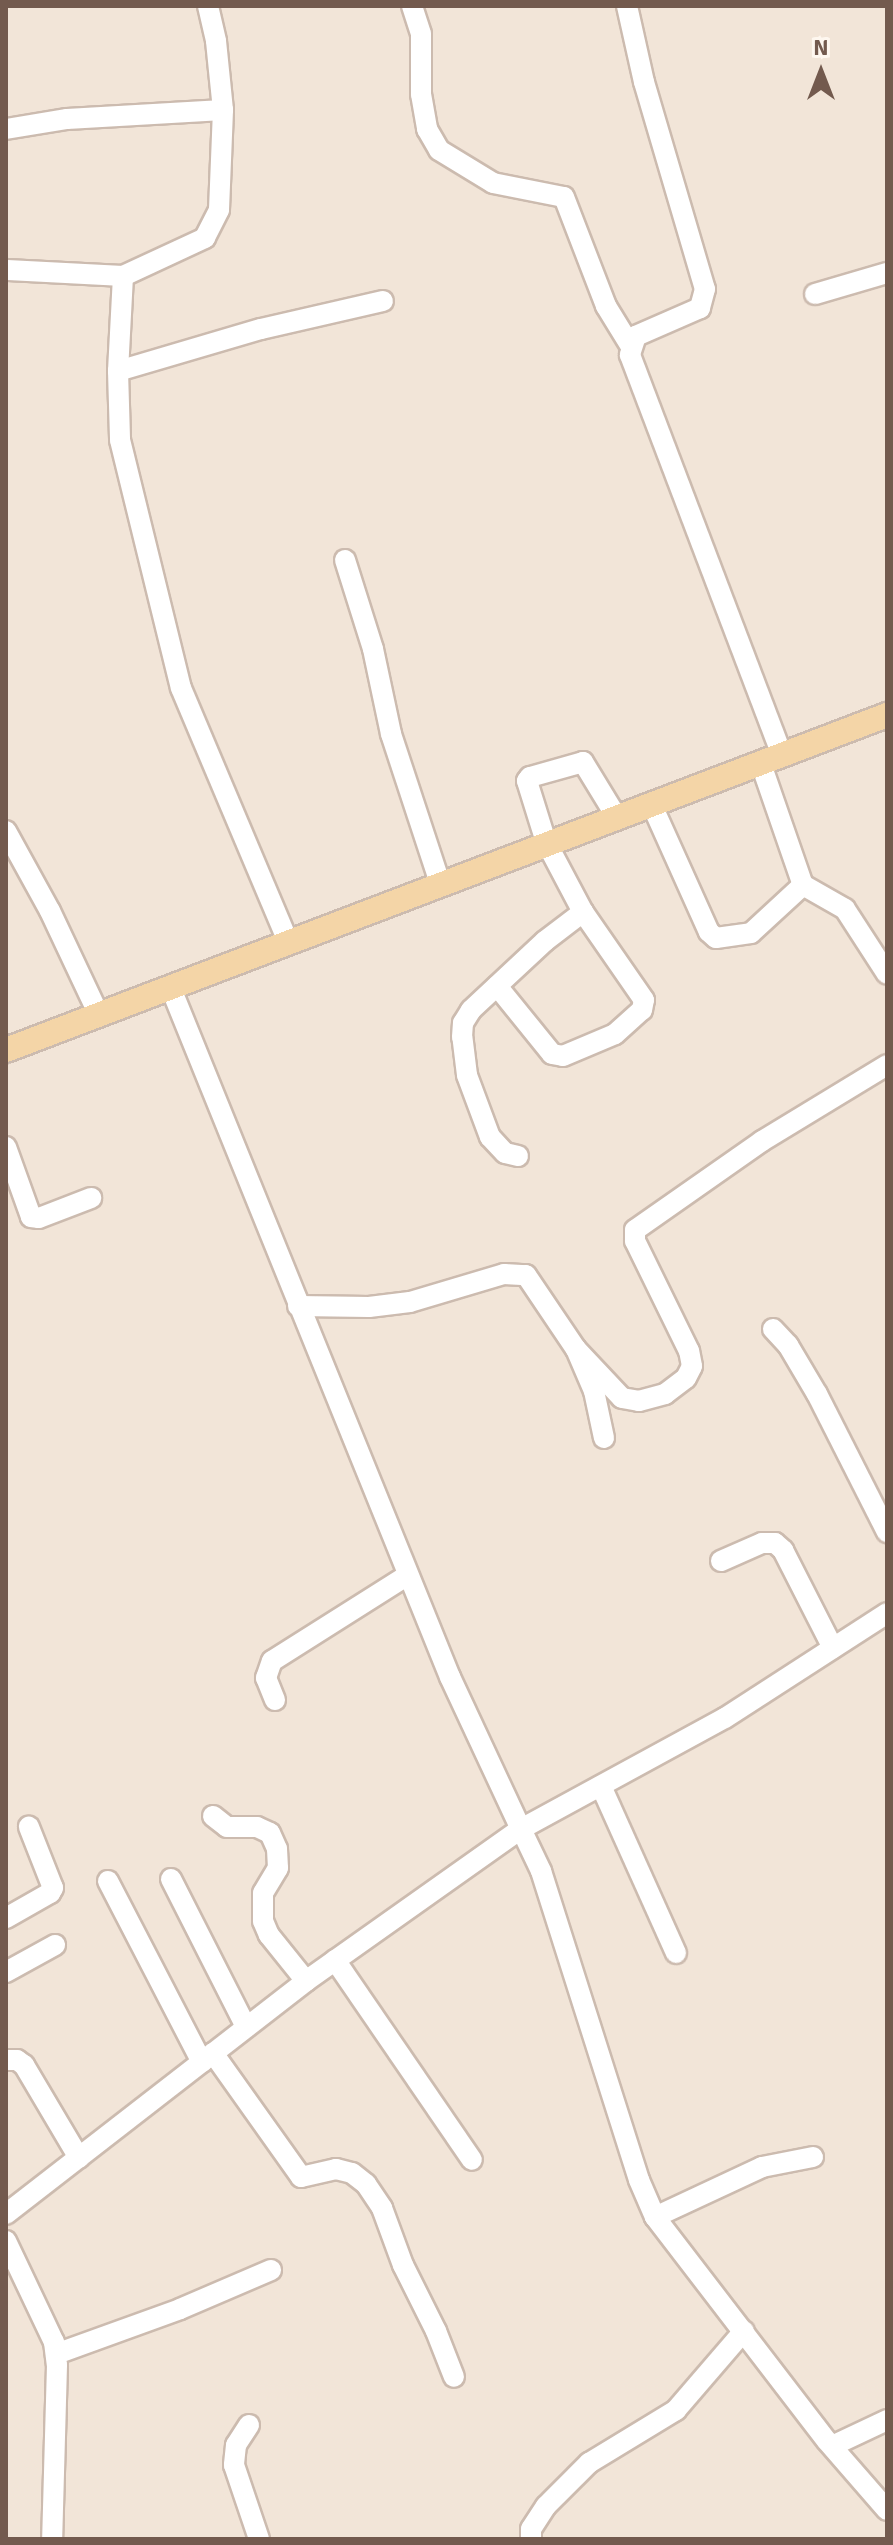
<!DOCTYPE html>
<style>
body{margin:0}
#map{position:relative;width:893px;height:2545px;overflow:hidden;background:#fbf3e9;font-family:Signika,sans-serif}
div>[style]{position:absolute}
.residential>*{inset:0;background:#f2e5d8}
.roads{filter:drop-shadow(2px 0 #ccbbaf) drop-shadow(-2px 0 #ccbbaf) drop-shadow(0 2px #ccbbaf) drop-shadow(0 -2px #ccbbaf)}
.minor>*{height:20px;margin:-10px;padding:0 10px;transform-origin:10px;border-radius:10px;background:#fff}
.major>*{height:24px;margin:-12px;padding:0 12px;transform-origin:12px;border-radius:12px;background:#f4d5a7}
span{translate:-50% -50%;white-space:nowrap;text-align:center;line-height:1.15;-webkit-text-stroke:8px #fef7ef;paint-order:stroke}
.frame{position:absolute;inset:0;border:8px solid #735a4e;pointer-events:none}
.north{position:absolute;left:781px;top:32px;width:80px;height:80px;-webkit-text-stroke:6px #fef7ef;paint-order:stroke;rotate:0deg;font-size:22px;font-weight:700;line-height:32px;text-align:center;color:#735a4e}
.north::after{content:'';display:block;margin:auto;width:28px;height:36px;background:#735a4e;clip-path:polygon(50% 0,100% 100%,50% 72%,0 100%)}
</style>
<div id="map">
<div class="residential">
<i style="clip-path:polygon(6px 6px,887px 6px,887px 2539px,6px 2539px)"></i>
</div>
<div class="roads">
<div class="minor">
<i style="left:208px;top:6px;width:36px;rotate:77deg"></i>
<i style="left:216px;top:41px;width:69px;rotate:84.2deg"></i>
<i style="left:223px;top:110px;width:100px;rotate:92.3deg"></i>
<i style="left:219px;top:210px;width:31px;rotate:117deg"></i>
<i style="left:205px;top:238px;width:90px;rotate:155.1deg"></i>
<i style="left:123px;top:276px;width:95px;rotate:93deg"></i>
<i style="left:118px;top:371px;width:69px;rotate:88.3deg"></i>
<i style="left:120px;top:440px;width:255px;rotate:76.2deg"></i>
<i style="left:181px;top:688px;width:275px;rotate:67.1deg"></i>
<i style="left:412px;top:6px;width:29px;rotate:72deg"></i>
<i style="left:421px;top:34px;width:60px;rotate:90deg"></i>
<i style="left:421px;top:94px;width:36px;rotate:80deg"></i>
<i style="left:427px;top:129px;width:24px;rotate:60deg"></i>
<i style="left:439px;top:150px;width:63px;rotate:31.4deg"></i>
<i style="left:493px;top:183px;width:72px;rotate:11.2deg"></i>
<i style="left:564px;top:197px;width:117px;rotate:68.9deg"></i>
<i style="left:606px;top:306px;width:46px;rotate:58.4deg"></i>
<i style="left:627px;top:6px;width:78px;rotate:77.4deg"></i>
<i style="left:644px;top:82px;width:216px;rotate:73.6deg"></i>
<i style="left:705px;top:289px;width:20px;rotate:105deg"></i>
<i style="left:700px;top:308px;width:70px;rotate:156.4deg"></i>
<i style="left:636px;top:336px;width:20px;rotate:108deg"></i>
<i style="left:630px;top:355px;width:429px;rotate:69.2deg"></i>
<i style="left:6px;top:129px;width:62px;rotate:-9.3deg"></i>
<i style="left:67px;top:119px;width:156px;rotate:-3.3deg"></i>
<i style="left:6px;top:270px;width:117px;rotate:2.9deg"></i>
<i style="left:815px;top:294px;width:75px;rotate:-16.3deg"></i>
<i style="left:118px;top:371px;width:149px;rotate:-16.4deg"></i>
<i style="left:261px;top:329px;width:125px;rotate:-12.9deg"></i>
<i style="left:345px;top:560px;width:93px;rotate:72.5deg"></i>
<i style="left:373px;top:649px;width:87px;rotate:78deg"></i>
<i style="left:391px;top:734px;width:157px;rotate:71.8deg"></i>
<i style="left:761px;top:764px;width:128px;rotate:70.9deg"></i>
<i style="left:803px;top:885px;width:48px;rotate:29.7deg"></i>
<i style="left:845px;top:909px;width:77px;rotate:57.1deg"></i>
<i style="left:651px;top:803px;width:141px;rotate:65.8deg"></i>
<i style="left:709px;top:932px;width:9px;rotate:41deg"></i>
<i style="left:716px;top:938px;width:35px;rotate:-8deg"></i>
<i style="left:751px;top:933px;width:71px;rotate:-42.7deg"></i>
<i style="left:6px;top:831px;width:91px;rotate:61.2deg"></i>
<i style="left:50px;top:911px;width:115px;rotate:64.8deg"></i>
<i style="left:170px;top:986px;width:746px;rotate:67.94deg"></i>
<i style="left:450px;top:1677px;width:168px;rotate:65deg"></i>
<i style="left:521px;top:1829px;width:232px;rotate:-28.6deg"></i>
<i style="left:725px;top:1718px;width:193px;rotate:-32.9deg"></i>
<i style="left:497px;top:986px;width:87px;rotate:51deg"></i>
<i style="left:552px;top:1054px;width:11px;rotate:10deg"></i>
<i style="left:563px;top:1056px;width:56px;rotate:-22.9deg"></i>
<i style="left:615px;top:1034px;width:36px;rotate:-42deg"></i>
<i style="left:642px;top:1010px;width:10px;rotate:-79deg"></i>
<i style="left:644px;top:1000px;width:107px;rotate:-124.7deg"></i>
<i style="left:6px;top:1147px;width:74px;rotate:70.3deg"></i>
<i style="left:31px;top:1217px;width:8px;rotate:7deg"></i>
<i style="left:39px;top:1218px;width:56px;rotate:-21deg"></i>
<i style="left:518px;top:1156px;width:13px;rotate:-167deg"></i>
<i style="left:505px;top:1153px;width:22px;rotate:-133deg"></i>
<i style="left:490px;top:1137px;width:66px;rotate:-110.4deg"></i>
<i style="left:467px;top:1075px;width:38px;rotate:-97deg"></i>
<i style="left:462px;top:1037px;width:14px;rotate:-86deg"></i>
<i style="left:463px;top:1023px;width:15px;rotate:-58deg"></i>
<i style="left:471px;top:1010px;width:101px;rotate:-43deg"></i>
<i style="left:545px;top:941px;width:48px;rotate:-37.3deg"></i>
<i style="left:583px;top:912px;width:79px;rotate:-117.9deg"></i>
<i style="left:546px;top:842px;width:64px;rotate:-107.3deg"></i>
<i style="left:527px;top:781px;width:5px;rotate:-53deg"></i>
<i style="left:530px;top:777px;width:55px;rotate:-15.8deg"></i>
<i style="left:583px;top:762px;width:63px;rotate:58.6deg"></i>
<i style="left:298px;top:1306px;width:71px;rotate:0.8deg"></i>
<i style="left:369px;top:1307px;width:41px;rotate:-7deg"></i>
<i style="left:410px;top:1302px;width:98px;rotate:-16.6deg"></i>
<i style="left:504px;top:1274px;width:22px;rotate:3deg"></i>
<i style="left:526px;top:1275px;width:89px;rotate:56deg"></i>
<i style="left:576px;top:1349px;width:46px;rotate:66.8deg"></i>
<i style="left:594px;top:1391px;width:48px;rotate:78deg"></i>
<i style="left:773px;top:1329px;width:22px;rotate:47deg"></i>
<i style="left:788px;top:1345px;width:57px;rotate:59.4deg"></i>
<i style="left:817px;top:1394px;width:155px;rotate:63.1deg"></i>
<i style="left:576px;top:1349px;width:67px;rotate:46.8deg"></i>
<i style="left:622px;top:1398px;width:17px;rotate:10deg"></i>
<i style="left:639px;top:1401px;width:27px;rotate:-15deg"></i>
<i style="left:665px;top:1394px;width:26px;rotate:-37deg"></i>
<i style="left:686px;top:1378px;width:13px;rotate:-63deg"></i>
<i style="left:692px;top:1366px;width:15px;rotate:-101deg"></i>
<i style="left:689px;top:1351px;width:123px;rotate:-116.1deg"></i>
<i style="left:635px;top:1241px;width:11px;rotate:-90deg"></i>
<i style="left:635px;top:1230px;width:155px;rotate:-35deg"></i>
<i style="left:762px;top:1141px;width:146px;rotate:-31.3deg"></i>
<i style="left:721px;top:1561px;width:45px;rotate:-23.7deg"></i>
<i style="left:762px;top:1543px;width:13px"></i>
<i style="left:775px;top:1543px;width:11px;rotate:41deg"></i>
<i style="left:783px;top:1550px;width:110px;rotate:63deg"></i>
<i style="left:275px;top:1700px;width:24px;rotate:-112deg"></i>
<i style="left:266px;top:1678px;width:18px;rotate:-71deg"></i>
<i style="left:272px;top:1661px;width:161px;rotate:-32.3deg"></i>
<i style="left:601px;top:1786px;width:183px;rotate:65.8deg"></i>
<i style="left:213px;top:1816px;width:18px;rotate:38deg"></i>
<i style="left:227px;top:1827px;width:30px"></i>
<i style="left:257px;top:1827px;width:14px;rotate:25deg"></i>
<i style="left:270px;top:1833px;width:17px;rotate:66deg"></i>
<i style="left:277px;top:1849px;width:19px;rotate:87deg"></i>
<i style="left:278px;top:1868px;width:29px;rotate:121deg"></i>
<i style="left:263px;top:1893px;width:28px;rotate:90deg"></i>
<i style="left:263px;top:1921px;width:15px;rotate:67deg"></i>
<i style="left:269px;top:1935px;width:59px;rotate:51.2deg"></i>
<i style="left:171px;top:1879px;width:166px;rotate:63.1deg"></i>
<i style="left:108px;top:1881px;width:204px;rotate:62.6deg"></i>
<i style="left:6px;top:1918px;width:51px;rotate:-29.6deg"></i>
<i style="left:50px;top:1893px;width:6px;rotate:-59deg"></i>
<i style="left:53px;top:1888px;width:66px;rotate:-111.5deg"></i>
<i style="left:335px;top:1960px;width:242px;rotate:55.6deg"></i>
<i style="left:6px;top:1972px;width:56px;rotate:-28.9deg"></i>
<i style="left:213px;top:2053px;width:152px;rotate:54.6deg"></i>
<i style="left:301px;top:2177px;width:36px;rotate:-13deg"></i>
<i style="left:336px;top:2169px;width:16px;rotate:14deg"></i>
<i style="left:352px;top:2173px;width:18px;rotate:38deg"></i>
<i style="left:366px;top:2184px;width:29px;rotate:56deg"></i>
<i style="left:382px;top:2208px;width:61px;rotate:69.8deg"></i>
<i style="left:403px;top:2265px;width:74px;rotate:63.4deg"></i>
<i style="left:436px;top:2331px;width:49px;rotate:68.6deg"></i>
<i style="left:6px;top:2060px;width:11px"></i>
<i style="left:17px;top:2060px;width:9px;rotate:36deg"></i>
<i style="left:24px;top:2065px;width:108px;rotate:59.4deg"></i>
<i style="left:6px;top:2214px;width:380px;rotate:-37.8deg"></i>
<i style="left:306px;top:1981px;width:263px;rotate:-35.3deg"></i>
<i style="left:521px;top:1829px;width:47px;rotate:64.5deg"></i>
<i style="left:541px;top:1871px;width:324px;rotate:72.4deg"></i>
<i style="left:639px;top:2180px;width:40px;rotate:66.6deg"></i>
<i style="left:655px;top:2217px;width:282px;rotate:52.5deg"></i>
<i style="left:827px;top:2441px;width:91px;rotate:49deg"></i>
<i style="left:655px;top:2217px;width:118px;rotate:-25deg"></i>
<i style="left:762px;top:2167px;width:52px;rotate:-11.1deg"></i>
<i style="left:6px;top:2241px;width:112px;rotate:64.6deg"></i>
<i style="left:54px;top:2342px;width:23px;rotate:83deg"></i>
<i style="left:57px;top:2365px;width:174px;rotate:91.6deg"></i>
<i style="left:56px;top:2354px;width:132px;rotate:-19.9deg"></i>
<i style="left:180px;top:2309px;width:99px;rotate:-23.2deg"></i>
<i style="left:249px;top:2425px;width:24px;rotate:123deg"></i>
<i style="left:236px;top:2445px;width:20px;rotate:96deg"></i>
<i style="left:234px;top:2465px;width:78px;rotate:71.3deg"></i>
<i style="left:832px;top:2446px;width:61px;rotate:-25.3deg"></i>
<i style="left:531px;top:2539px;width:10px;rotate:-90deg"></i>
<i style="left:531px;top:2529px;width:27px;rotate:-57deg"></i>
<i style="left:546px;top:2506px;width:61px;rotate:-45deg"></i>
<i style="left:589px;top:2463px;width:102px;rotate:-31.3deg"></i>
<i style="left:676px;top:2410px;width:104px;rotate:-49.3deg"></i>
</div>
<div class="major">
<i style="left:6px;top:1050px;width:943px;rotate:-20.82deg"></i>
</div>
</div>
<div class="frame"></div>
<div class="north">N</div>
</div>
